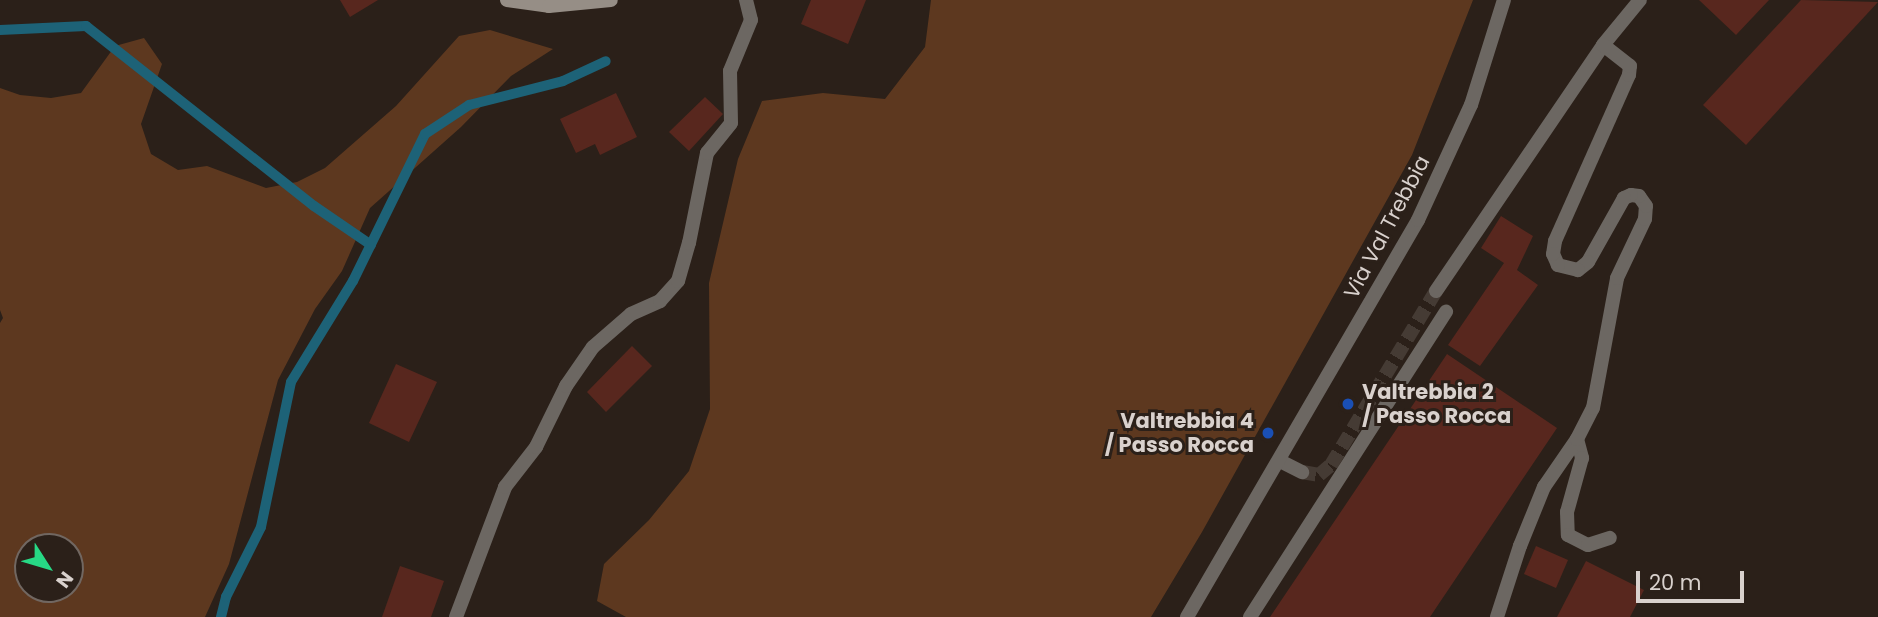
<!DOCTYPE html>
<style>
body{margin:0}
#map{position:relative;width:1878px;height:617px;overflow:hidden;background:#2b2019;font-family:Poppins,sans-serif}
div>[style]{position:absolute}
.green>*{inset:0;background:#5d381f}
.stream>*{height:10px;margin:-5px;padding:0 5px;transform-origin:5px;border-radius:5px;background:#1d6277}
.building>*{inset:0;background:#58271e}
.street-tunnel>*{height:14px;margin-top:-7px;transform-origin:0;background:repeating-linear-gradient(90deg,#453b34 0 14px,transparent 0 21px)}
.lane>*{height:14px;margin:-7px;padding:0 7px;transform-origin:7px;border-radius:7px;background:#6c6762}
.street>*{height:14px;margin:-7px;padding:0 7px;transform-origin:7px;border-radius:7px;background:#6c6762}
.secondary>*{height:14px;margin:-7px;padding:0 7px;transform-origin:7px;border-radius:7px;background:#968e86}
.dots>*{width:19px;height:19px;translate:-50% -50%;box-sizing:border-box;border:4px solid #2b2019;border-radius:50%}
span{translate:-50% -50%;white-space:nowrap;text-align:center;line-height:1.15;-webkit-text-stroke:6px #2b2019;paint-order:stroke}
.street-label{font-size:21px;color:#d9d1cd}
.poi-label{font-size:21px;color:#d9d1cd;font-weight:700}
.left{translate:0 -50%;text-align:left}
.right{translate:-100% -50%;text-align:right}
.north{position:absolute;left:14px;top:533px;width:70px;height:70px;box-sizing:border-box;background:#2b2019;border:2px solid #716761;border-radius:50%;rotate:127deg;font-size:19px;font-weight:700;line-height:28px;text-align:center;color:#d9d1cd}
.north::after{content:'';display:block;margin:auto;width:24px;height:32px;background:#27d885;clip-path:polygon(50% 0,100% 100%,50% 72%,0 100%)}
.scale{position:absolute;left:1636px;top:571px;width:108px;height:32px;box-sizing:border-box;border:4px solid #d9d1cd;border-top:0;padding-left:9px;font-size:21px;line-height:24px;white-space:nowrap;color:#d9d1cd;-webkit-text-stroke:5px #2b2019;paint-order:stroke}
</style>
<div id="map">
<div class="green">
<i style="clip-path:polygon(931px 0,1473px 0,1412px 155px,1202px 532px,1151px 617px,626px 617px,597px 601px,604px 564px,649px 520px,689px 471px,710px 409px,709px 283px,738px 159px,762px 101px,823px 93px,885px 99px,925px 47px)"></i>
<i style="clip-path:polygon(evenodd,490px 30px,553px 49px,511px 76px,461px 127px,370px 208px,342px 271px,315px 309px,278px 380px,229px 564px,205px 617px,0 617px,0 323px,3px 318px,0 310px,0 88px,20px 95px,51px 98px,81px 93px,115px 46px,144px 38px,162px 64px,141px 124px,151px 154px,178px 170px,207px 166px,266px 188px,297px 182px,325px 168px,396px 106px,459px 36px,490px 30px,70px 547px,70px 589px,28px 589px,28px 547px,70px 547px)"></i>
</div>
<div class="stream">
<i style="left:0;top:30px;width:86px;rotate:-2.7deg"></i>
<i style="left:86px;top:26px;width:290px;rotate:38.3deg"></i>
<i style="left:314px;top:206px;width:69px;rotate:34.4deg"></i>
<i style="left:221px;top:617px;width:21px;rotate:-76deg"></i>
<i style="left:226px;top:597px;width:78px;rotate:-63.4deg"></i>
<i style="left:261px;top:527px;width:148px;rotate:-78.3deg"></i>
<i style="left:291px;top:382px;width:119px;rotate:-58.5deg"></i>
<i style="left:353px;top:281px;width:164px;rotate:-63.9deg"></i>
<i style="left:425px;top:134px;width:53px;rotate:-33.4deg"></i>
<i style="left:469px;top:105px;width:97px;rotate:-14.3deg"></i>
<i style="left:563px;top:81px;width:47px;rotate:-24.9deg"></i>
</div>
<div class="building">
<i style="clip-path:polygon(340px 0,378px 0,350px 17px)"></i>
<i style="clip-path:polygon(811px 0,866px 0,848px 44px,801px 24px)"></i>
<i style="clip-path:polygon(1699px 0,1769px 0,1736px 35px)"></i>
<i style="clip-path:polygon(1801px 0,1878px 2px,1746px 145px,1703px 105px)"></i>
<i style="clip-path:polygon(616px 93px,637px 137px,600px 155px,595px 144px,576px 153px,560px 119px)"></i>
<i style="clip-path:polygon(705px 97px,723px 114px,689px 151px,669px 132px)"></i>
<i style="clip-path:polygon(1501px 216px,1533px 236px,1517px 270px,1538px 285px,1480px 366px,1448px 345px,1504px 263px,1481px 248px)"></i>
<i style="clip-path:polygon(632px 346px,652px 366px,606px 412px,587px 392px)"></i>
<i style="clip-path:polygon(1447px 354px,1557px 428px,1440px 602px,1430px 617px,1270px 617px)"></i>
<i style="clip-path:polygon(396px 364px,437px 382px,409px 442px,369px 423px)"></i>
<i style="clip-path:polygon(1536px 546px,1568px 560px,1556px 588px,1524px 574px)"></i>
<i style="clip-path:polygon(1586px 561px,1644px 590px,1630px 617px,1557px 617px)"></i>
<i style="clip-path:polygon(400px 566px,444px 581px,431px 617px,382px 617px)"></i>
</div>
<div class="street-tunnel">
<i style="left:1302px;top:472px;width:17px;rotate:10deg"></i>
<i style="left:1319px;top:475px;width:16px;rotate:-40deg"></i>
<i style="left:1331px;top:465px;width:203px;rotate:-58.9deg"></i>
</div>
<div class="lane">
<i style="left:1577px;top:439px;width:20px;rotate:75deg"></i>
<i style="left:1582px;top:458px;width:56px;rotate:105.5deg"></i>
<i style="left:1567px;top:512px;width:23px;rotate:88deg"></i>
<i style="left:1568px;top:535px;width:22px;rotate:27deg"></i>
<i style="left:1588px;top:545px;width:23px;rotate:-18deg"></i>
</div>
<div class="street">
<i style="left:1436px;top:291px;width:297px;rotate:-55.8deg"></i>
<i style="left:1603px;top:45px;width:58px;rotate:-50.6deg"></i>
<i style="left:1280px;top:461px;width:25px;rotate:27deg"></i>
<i style="left:456px;top:617px;width:139px;rotate:-69.3deg"></i>
<i style="left:505px;top:487px;width:51px;rotate:-52.2deg"></i>
<i style="left:536px;top:447px;width:68px;rotate:-63.8deg"></i>
<i style="left:566px;top:386px;width:47px;rotate:-55.3deg"></i>
<i style="left:593px;top:347px;width:50px;rotate:-41deg"></i>
<i style="left:631px;top:314px;width:32px;rotate:-24deg"></i>
<i style="left:660px;top:301px;width:27px;rotate:-48deg"></i>
<i style="left:678px;top:281px;width:40px;rotate:-74deg"></i>
<i style="left:689px;top:243px;width:92px;rotate:-78.7deg"></i>
<i style="left:707px;top:153px;width:38px;rotate:-51deg"></i>
<i style="left:731px;top:123px;width:52px;rotate:-91.1deg"></i>
<i style="left:730px;top:71px;width:55px;rotate:-67.6deg"></i>
<i style="left:751px;top:20px;width:21px;rotate:-104deg"></i>
<i style="left:1187px;top:617px;width:459px;rotate:-59.8deg"></i>
<i style="left:1418px;top:220px;width:127px;rotate:-65.3deg"></i>
<i style="left:1471px;top:105px;width:110px;rotate:-72.6deg"></i>
<i style="left:1250px;top:617px;width:363px;rotate:-57.3deg"></i>
<i style="left:1497px;top:617px;width:75px;rotate:-72.1deg"></i>
<i style="left:1520px;top:546px;width:64px;rotate:-67.9deg"></i>
<i style="left:1544px;top:487px;width:58px;rotate:-55.5deg"></i>
<i style="left:1577px;top:439px;width:35px;rotate:-63deg"></i>
<i style="left:1593px;top:408px;width:132px;rotate:-79.5deg"></i>
<i style="left:1617px;top:278px;width:65px;rotate:-64.6deg"></i>
<i style="left:1645px;top:219px;width:13px;rotate:-86deg"></i>
<i style="left:1646px;top:206px;width:12px;rotate:-125deg"></i>
<i style="left:1639px;top:196px;width:8px;rotate:-173deg"></i>
<i style="left:1631px;top:195px;width:8px;rotate:157deg"></i>
<i style="left:1624px;top:198px;width:73px;rotate:119.4deg"></i>
<i style="left:1588px;top:262px;width:13px;rotate:141deg"></i>
<i style="left:1578px;top:270px;width:21px;rotate:-166deg"></i>
<i style="left:1558px;top:265px;width:12px;rotate:-114deg"></i>
<i style="left:1553px;top:254px;width:13px;rotate:-81deg"></i>
<i style="left:1555px;top:241px;width:182px;rotate:-66deg"></i>
<i style="left:1629px;top:75px;width:9px;rotate:-84deg"></i>
<i style="left:1630px;top:66px;width:34px;rotate:-142deg"></i>
</div>
<div class="secondary">
<i style="left:507px;top:0;width:42px;rotate:8.1deg"></i>
<i style="left:549px;top:6px;width:62px;rotate:-5.5deg"></i>
</div>
<div class="dots">
<i style="left:1348px;top:404px;background:#1a4fb4"></i>
<i style="left:1268px;top:433px;background:#1a4fb4"></i>
</div>
<div class="street-label">
<span style="left:1387px;top:227px;rotate:-62deg">Via Val Trebbia</span>
</div>
<div class="poi-label">
<span class="left" style="left:1362px;top:404px">Valtrebbia 2<br>/ Passo Rocca</span>
<span class="right" style="left:1254px;top:433px">Valtrebbia 4<br>/ Passo Rocca</span>
</div>
<div class="north">N</div>
<div class="scale">20 m</div>
</div>
